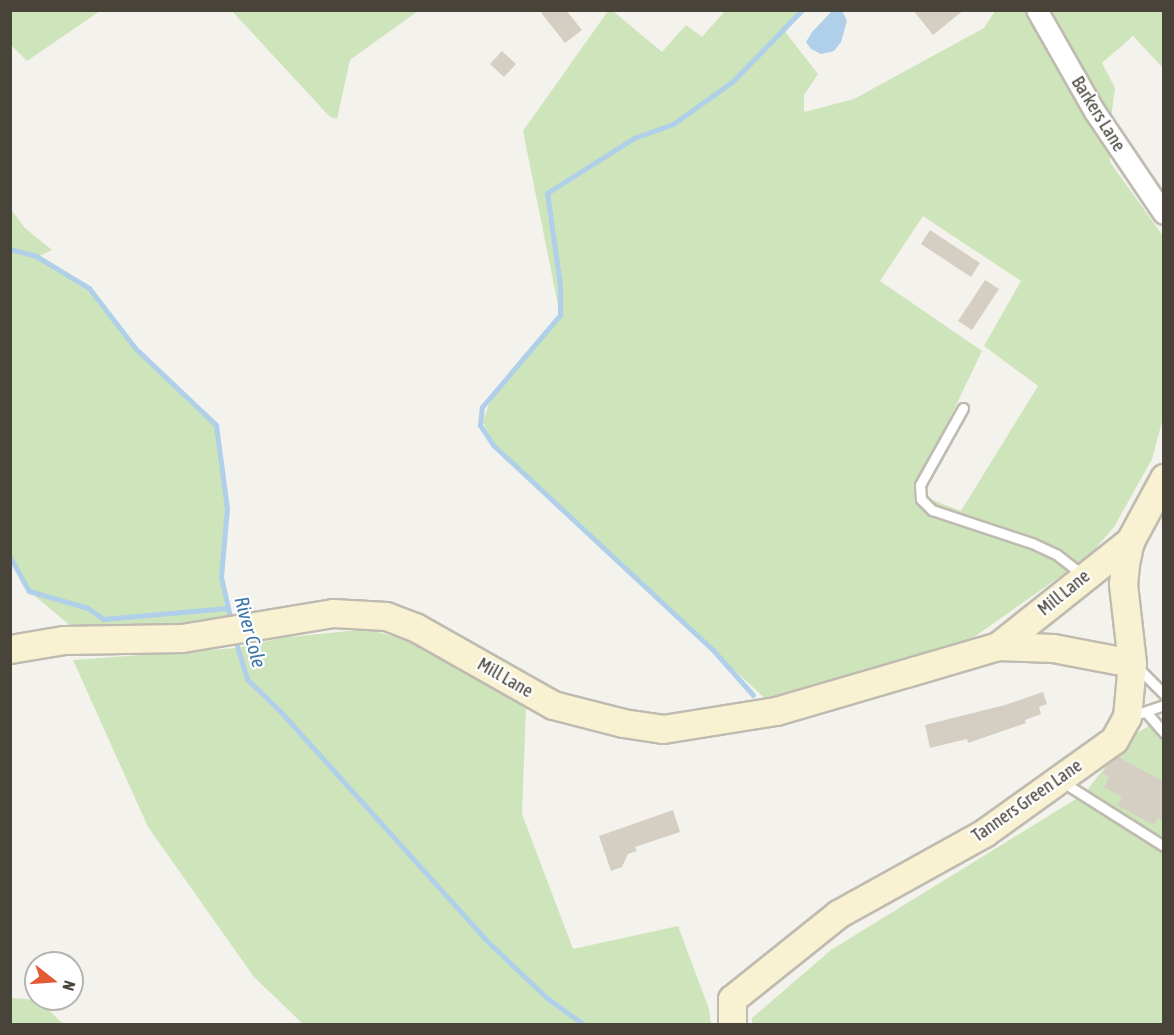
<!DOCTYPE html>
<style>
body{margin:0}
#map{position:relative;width:1174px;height:1035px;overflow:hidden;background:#f4f2ec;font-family:"Asap Condensed",sans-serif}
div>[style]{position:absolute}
.green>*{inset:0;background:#cee4ba}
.water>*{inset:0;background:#b0cfe9}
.stream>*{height:5px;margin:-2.5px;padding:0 2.5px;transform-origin:2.5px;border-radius:2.5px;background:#b0cfe9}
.building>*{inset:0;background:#d5cfc3}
.roads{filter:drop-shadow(2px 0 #bfbbb0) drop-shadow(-2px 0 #bfbbb0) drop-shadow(0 2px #bfbbb0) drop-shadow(0 -2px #bfbbb0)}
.lane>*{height:9px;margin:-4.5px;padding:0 4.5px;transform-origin:4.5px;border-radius:4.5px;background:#fff}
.street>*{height:20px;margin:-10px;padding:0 10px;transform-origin:10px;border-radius:10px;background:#fff}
.secondary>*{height:27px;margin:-13.5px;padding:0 13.5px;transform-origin:13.5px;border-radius:13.5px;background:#f9f2d2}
span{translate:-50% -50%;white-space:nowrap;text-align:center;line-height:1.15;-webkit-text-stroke:4.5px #fff;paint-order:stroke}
.street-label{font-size:18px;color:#48443a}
.water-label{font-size:20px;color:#3e76a9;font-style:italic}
.frame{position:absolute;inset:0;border:12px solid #48443a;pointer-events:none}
.north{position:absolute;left:24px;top:951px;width:60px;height:60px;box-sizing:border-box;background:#fff;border:2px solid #b6b4b0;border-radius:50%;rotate:107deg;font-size:16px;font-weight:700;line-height:24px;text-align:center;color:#48443a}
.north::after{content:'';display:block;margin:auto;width:21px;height:27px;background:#e35a35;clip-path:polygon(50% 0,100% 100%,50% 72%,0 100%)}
</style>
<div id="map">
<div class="green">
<i style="clip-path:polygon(10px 11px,11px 10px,100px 11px,27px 61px,11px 45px)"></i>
<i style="clip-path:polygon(232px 11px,418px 11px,350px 60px,337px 119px,330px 117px)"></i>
<i style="clip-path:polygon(evenodd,608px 11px,613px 11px,662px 52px,686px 25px,702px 37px,725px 11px,801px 11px,783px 29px,818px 74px,804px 95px,804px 112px,854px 99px,984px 28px,995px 11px,1163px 11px,1163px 68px,1133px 36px,1102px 63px,1115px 88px,1110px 126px,1110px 162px,1163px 236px,1163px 418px,1152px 459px,1114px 527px,1089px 556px,953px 652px,771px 704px,493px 445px,483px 422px,489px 403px,560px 315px,523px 131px,608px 11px,923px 216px,1021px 281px,984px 346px,1038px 386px,961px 511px,914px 493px,982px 351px,880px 281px,923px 216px)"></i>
<i style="clip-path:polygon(10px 208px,25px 228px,52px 250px,37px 257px,89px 288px,135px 348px,216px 425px,227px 508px,221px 577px,231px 621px,73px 628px,29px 591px,11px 559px)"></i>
<i style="clip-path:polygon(367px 629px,430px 647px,526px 706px,522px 814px,573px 949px,678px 926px,709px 1009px,711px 1024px,303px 1024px,254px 977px,148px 827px,73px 660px,236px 648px,281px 638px)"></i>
<i style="clip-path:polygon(1163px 717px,1163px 1024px,752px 1024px,752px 1018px,831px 950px,1084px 794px,1126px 740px)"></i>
<i style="clip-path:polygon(11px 998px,39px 1000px,63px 1024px,11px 1024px)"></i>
</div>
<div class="water">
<i style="clip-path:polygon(833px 10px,842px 11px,847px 21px,841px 42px,834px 51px,821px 54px,811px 49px,806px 42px,812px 32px)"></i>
</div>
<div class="stream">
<i style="left:10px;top:249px;width:27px;rotate:15deg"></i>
<i style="left:36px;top:256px;width:62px;rotate:31.1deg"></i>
<i style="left:89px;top:288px;width:76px;rotate:52.5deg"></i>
<i style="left:135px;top:348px;width:112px;rotate:43.5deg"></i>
<i style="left:216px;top:425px;width:84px;rotate:82.5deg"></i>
<i style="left:227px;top:508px;width:69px;rotate:95deg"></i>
<i style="left:221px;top:577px;width:45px;rotate:77.2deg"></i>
<i style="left:10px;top:557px;width:39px;rotate:61deg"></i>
<i style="left:29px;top:591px;width:61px;rotate:16.1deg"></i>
<i style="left:88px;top:608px;width:19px;rotate:36deg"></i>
<i style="left:103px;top:619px;width:125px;rotate:-5deg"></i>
<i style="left:234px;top:636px;width:45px;rotate:73.2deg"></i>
<i style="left:247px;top:679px;width:46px;rotate:44.1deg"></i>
<i style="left:280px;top:711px;width:307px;rotate:48deg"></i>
<i style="left:485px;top:939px;width:86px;rotate:43.6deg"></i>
<i style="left:547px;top:998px;width:44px;rotate:35.8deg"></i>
<i style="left:753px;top:695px;width:59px;rotate:-131.6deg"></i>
<i style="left:714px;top:651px;width:302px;rotate:-137deg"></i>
<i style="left:493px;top:445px;width:24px;rotate:-123deg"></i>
<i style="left:480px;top:425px;width:18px;rotate:-84deg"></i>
<i style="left:482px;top:407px;width:121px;rotate:-49.7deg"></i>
<i style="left:560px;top:315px;width:30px;rotate:-90deg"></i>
<i style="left:560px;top:285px;width:93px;rotate:-98deg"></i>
<i style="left:547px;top:193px;width:103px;rotate:-32.3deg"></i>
<i style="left:634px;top:138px;width:41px;rotate:-19.7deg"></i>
<i style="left:673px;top:124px;width:74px;rotate:-35.6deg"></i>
<i style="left:733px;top:81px;width:99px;rotate:-45.8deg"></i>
</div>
<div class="building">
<i style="clip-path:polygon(539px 10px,566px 10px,582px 30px,565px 43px)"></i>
<i style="clip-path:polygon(913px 10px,964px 10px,933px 35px)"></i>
<i style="clip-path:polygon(502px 51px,516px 64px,504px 77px,490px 64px)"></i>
<i style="clip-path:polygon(930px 230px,980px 263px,971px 277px,921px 244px)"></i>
<i style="clip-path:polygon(985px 280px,999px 289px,972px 330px,958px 321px)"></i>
<i style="clip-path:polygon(1043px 692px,1047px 704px,1039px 707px,1041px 714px,1025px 720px,1026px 723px,968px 743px,967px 739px,930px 748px,925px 725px,1005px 705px)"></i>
<i style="clip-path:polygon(1118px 757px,1164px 782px,1164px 821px,1158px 818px,1154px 825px,1117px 805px,1122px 797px,1104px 787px,1109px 777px,1103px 774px,1109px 763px)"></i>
<i style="clip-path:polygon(673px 810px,680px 832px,635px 847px,637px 851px,628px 854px,622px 867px,611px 871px,599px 836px)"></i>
</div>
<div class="roads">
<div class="lane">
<i style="left:963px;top:408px;width:88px;rotate:119.2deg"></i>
<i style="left:920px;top:485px;width:14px;rotate:86deg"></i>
<i style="left:921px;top:499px;width:16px;rotate:45deg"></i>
<i style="left:932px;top:510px;width:105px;rotate:18.3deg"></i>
<i style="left:1032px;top:543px;width:26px;rotate:25deg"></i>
<i style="left:1056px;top:554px;width:33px;rotate:38deg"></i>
<i style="left:1138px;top:668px;width:37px;rotate:45deg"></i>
<i style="left:1146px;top:712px;width:28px;rotate:49deg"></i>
<i style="left:1129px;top:717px;width:37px;rotate:-19deg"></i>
<i style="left:1061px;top:781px;width:122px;rotate:32.3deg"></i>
</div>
<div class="street">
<i style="left:1037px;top:10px;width:117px;rotate:60.4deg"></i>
<i style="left:1095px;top:112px;width:123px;rotate:55.9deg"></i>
</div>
<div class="secondary">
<i style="left:998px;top:646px;width:55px;rotate:2.1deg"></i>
<i style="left:1053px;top:648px;width:80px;rotate:10.8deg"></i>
<i style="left:10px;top:649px;width:55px;rotate:-9.5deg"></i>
<i style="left:64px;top:640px;width:118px;rotate:-1deg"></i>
<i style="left:182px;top:638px;width:153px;rotate:-9.4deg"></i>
<i style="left:333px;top:613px;width:53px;rotate:3.2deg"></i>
<i style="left:386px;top:616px;width:31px;rotate:21deg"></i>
<i style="left:415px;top:627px;width:159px;rotate:29.5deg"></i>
<i style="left:553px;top:705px;width:72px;rotate:14.4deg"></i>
<i style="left:623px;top:723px;width:40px;rotate:8.5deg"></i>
<i style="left:663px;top:729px;width:114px;rotate:-9.1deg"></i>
<i style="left:776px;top:711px;width:231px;rotate:-16.3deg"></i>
<i style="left:998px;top:646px;width:169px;rotate:-38.5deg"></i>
<i style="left:732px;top:1024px;width:25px;rotate:-90deg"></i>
<i style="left:732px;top:999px;width:136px;rotate:-38.7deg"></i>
<i style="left:838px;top:914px;width:167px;rotate:-29deg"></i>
<i style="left:984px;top:833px;width:160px;rotate:-35.6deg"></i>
<i style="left:1114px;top:740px;width:26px;rotate:-61deg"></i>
<i style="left:1127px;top:717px;width:54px;rotate:-84.7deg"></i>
<i style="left:1132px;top:663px;width:80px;rotate:-96.5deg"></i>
<i style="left:1123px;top:584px;width:20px;rotate:-84deg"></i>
<i style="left:1125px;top:564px;width:24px;rotate:-78deg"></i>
<i style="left:1130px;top:541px;width:72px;rotate:-61.6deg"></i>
</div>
</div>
<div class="street-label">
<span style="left:1098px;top:114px;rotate:58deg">Barkers Lane</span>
<span style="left:1064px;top:593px;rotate:-39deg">Mill Lane</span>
<span style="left:505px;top:678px;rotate:30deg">Mill Lane</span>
<span style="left:1027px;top:801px;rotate:-35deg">Tanners Green Lane</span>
</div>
<div class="water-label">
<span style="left:251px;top:632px;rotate:75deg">River Cole</span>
</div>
<div class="frame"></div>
<div class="north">N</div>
</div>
